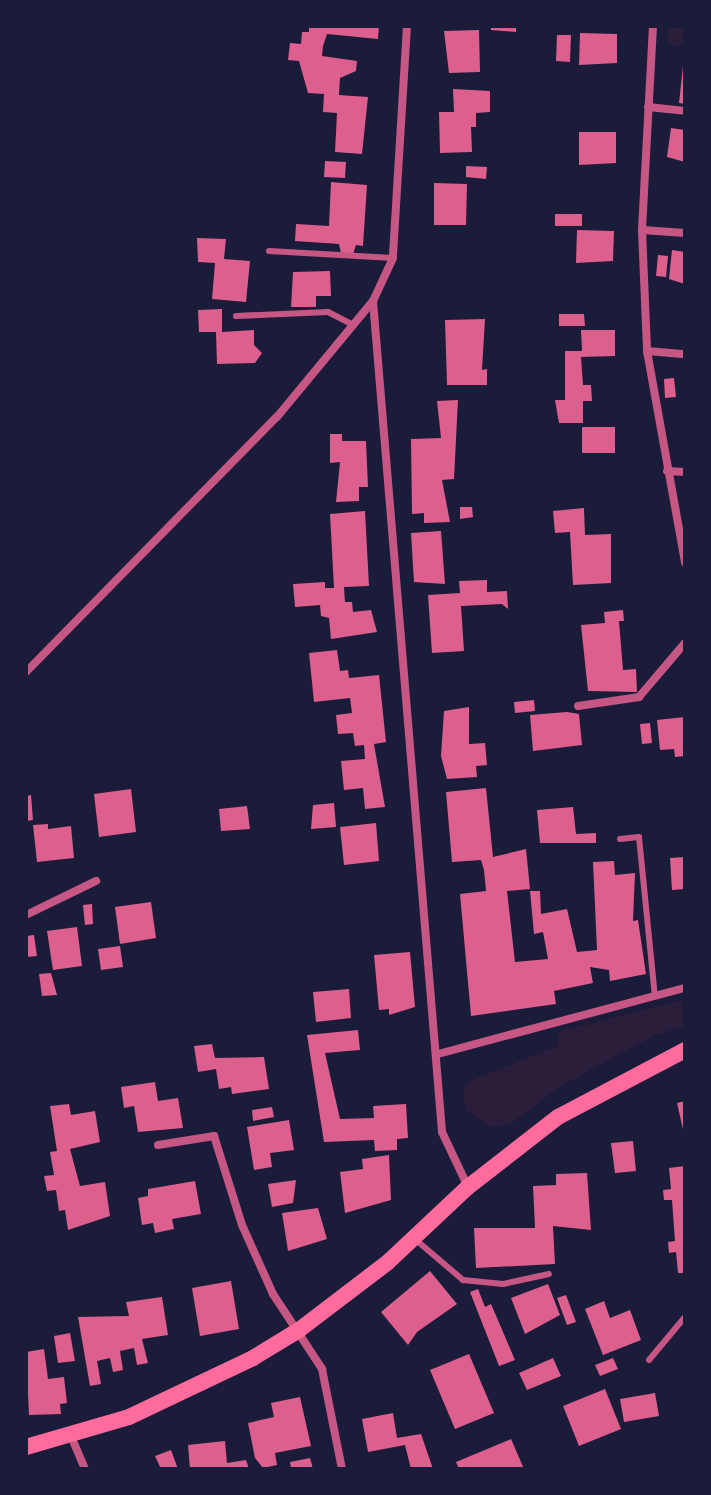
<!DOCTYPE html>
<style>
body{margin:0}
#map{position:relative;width:711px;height:1495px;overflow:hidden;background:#1b1b3a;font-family:"Fira Sans Condensed",sans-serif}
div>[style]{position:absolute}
.green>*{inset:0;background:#2a1e3b}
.round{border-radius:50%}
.building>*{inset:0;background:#dd5f8e}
.service>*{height:6px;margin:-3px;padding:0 3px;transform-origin:3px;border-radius:3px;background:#c65784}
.minor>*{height:8px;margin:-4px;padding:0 4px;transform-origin:4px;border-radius:4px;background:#c65784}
.secondary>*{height:16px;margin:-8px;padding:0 8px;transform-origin:8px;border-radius:8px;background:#ff6b9d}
span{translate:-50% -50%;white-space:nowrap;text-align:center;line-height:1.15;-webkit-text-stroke:6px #1b1b3a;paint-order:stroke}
.frame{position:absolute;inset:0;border:28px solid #1b1b3a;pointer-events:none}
</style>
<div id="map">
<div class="green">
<i class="round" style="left:667px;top:26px;width:20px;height:20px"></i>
<i style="clip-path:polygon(685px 1000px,685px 1026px,655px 1035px,561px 1086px,512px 1123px,491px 1127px,466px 1110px,463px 1093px,470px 1081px,557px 1046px,559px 1032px)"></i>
</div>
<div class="building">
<i style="clip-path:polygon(309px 26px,379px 26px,378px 39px,327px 34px,323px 46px,322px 56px,357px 61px,356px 71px,340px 78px,339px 95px,368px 97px,362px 154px,335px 152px,337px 113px,323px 112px,324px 94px,308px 93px,299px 61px,288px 60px,290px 43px,301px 44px,302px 32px,309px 32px)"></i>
<i style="clip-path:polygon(491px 26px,516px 26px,516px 32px,491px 30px)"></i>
<i style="clip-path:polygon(479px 30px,480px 72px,449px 73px,444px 31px)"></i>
<i style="clip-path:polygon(580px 33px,617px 34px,617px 63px,579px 65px)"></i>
<i style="clip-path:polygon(557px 35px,571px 35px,570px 62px,556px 61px)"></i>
<i style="clip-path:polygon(683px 66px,685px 67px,685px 104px,679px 103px)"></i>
<i style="clip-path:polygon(453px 89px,490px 91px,490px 112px,476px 113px,476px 127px,471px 127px,472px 152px,440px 153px,439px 112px,454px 112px)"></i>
<i style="clip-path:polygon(671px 128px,685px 130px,685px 162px,667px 157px)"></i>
<i style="clip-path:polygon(579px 132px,616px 132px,616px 163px,579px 165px)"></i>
<i style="clip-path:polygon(325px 161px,346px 162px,345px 178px,324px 177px)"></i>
<i style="clip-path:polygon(466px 166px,487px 167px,486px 179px,466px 177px)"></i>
<i style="clip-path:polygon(331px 182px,367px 185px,363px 246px,356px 245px,353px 254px,341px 253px,339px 244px,295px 241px,296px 224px,329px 226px)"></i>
<i style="clip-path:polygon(434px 183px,467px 184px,466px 225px,434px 225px)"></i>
<i style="clip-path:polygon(555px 214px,582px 214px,582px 226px,555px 226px)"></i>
<i style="clip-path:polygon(577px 230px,614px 231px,613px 261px,576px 263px)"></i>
<i style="clip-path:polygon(197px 238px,226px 239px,224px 259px,250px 261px,246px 302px,212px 299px,215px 263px,198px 262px)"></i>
<i style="clip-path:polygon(672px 250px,685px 252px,685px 284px,669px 279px)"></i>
<i style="clip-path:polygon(658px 255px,668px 256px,666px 277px,656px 276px)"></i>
<i style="clip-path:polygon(330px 271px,331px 296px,316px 296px,316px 307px,291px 307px,293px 272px)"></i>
<i style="clip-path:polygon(222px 309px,222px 332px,254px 330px,254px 345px,262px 353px,255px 363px,217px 364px,216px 332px,199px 332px,198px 310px)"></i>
<i style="clip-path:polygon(559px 314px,584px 314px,585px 326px,559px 326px)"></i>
<i style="clip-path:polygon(485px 319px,482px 370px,487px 369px,487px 385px,447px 385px,445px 320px)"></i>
<i style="clip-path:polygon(581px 330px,615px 330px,615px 356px,581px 357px,583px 385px,591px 385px,592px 401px,583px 401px,583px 423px,559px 423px,555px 400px,565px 400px,565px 351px,582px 351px)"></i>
<i style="clip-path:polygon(674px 378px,676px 397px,665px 398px,664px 379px)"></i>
<i style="clip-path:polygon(458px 400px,454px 479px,442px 480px,450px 522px,424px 523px,424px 513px,412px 514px,411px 439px,441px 438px,437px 401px)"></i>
<i style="clip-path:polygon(582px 427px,615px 427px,615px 453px,582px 453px)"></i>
<i style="clip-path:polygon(330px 434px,342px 434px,342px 441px,366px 441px,368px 487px,359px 487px,359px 501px,336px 502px,340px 462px,330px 463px)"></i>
<i style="clip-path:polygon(460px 507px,472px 507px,473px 517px,460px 519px)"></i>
<i style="clip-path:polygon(584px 508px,585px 535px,611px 534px,611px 583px,573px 585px,570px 532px,555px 533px,553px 511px)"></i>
<i style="clip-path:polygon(365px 511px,369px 586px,344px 587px,345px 602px,352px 602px,353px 612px,371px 610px,377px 632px,331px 639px,329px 618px,321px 616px,320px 605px,295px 607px,293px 584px,325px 582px,325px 588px,334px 588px,330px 514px)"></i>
<i style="clip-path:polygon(441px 531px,445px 584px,414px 582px,411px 533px)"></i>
<i style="clip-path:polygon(487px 580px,487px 592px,507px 591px,508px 609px,502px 604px,461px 606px,464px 651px,432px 653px,428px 595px,460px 593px,459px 581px)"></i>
<i style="clip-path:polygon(623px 610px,624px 621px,619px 621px,623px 670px,636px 669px,637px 692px,588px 691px,581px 625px,605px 623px,604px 612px)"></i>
<i style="clip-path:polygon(337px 650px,340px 671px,348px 670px,349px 678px,379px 675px,386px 742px,374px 744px,385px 807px,365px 809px,363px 788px,344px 790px,341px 761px,365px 759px,364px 745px,355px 746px,353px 733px,338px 734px,336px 715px,352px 713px,350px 698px,314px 702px,309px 653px)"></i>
<i style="clip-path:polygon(534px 700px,535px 711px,515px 713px,514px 702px)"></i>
<i style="clip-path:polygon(469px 707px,469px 744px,485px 743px,487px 765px,476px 766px,477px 777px,447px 779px,441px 756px,444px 711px)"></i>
<i style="clip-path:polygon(567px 712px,579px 714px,582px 745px,533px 751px,530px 715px)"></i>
<i style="clip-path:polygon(685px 717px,685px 756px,675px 757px,674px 749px,660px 750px,657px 720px)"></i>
<i style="clip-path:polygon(650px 723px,652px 743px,642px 744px,640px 724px)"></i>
<i style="clip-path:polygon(486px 788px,493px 857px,526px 849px,530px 889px,507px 891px,515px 962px,548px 959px,543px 932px,534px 934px,530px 891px,540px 891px,541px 914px,567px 909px,577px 952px,597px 950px,593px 862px,614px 861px,615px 875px,635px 873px,633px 921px,638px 920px,646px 974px,610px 981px,609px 970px,590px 967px,593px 983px,554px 991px,556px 1004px,471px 1016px,460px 894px,486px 891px,484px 870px,481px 860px,452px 862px,446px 792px)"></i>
<i style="clip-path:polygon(131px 789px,136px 832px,99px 837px,94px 794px)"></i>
<i style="clip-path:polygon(31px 795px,33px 820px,26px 821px,26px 796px)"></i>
<i style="clip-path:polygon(334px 803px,336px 827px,311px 829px,313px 805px)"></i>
<i style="clip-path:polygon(247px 806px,250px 829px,221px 831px,219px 809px)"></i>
<i style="clip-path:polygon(573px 807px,576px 834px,596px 833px,596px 843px,540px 843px,537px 810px)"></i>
<i style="clip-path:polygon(376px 823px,379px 861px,344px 865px,340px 827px)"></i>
<i style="clip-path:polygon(48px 824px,48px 829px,71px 826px,74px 858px,37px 862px,33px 825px)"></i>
<i style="clip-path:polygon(685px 857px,685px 889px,672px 890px,670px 858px)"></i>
<i style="clip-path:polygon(151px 902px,156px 938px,120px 944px,115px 907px)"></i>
<i style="clip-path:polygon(92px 904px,93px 924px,85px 925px,83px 905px)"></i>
<i style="clip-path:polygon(77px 927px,82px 966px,53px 970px,47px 931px)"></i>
<i style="clip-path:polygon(34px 935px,37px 956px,26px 957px,26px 936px)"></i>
<i style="clip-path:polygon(120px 946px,123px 967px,101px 970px,98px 949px)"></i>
<i style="clip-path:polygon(410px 952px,415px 1007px,389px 1015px,389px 1009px,379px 1010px,374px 955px)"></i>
<i style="clip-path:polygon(51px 973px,57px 995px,42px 996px,39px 974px)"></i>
<i style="clip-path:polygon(349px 989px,351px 1018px,316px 1022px,313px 992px)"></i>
<i style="clip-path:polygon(358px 1030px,360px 1050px,325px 1053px,340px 1119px,374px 1118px,373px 1106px,406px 1104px,408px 1138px,397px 1139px,397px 1150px,375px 1151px,374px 1140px,324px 1142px,307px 1035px)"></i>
<i style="clip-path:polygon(212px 1044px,215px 1058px,264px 1057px,269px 1089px,232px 1094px,231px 1087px,219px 1089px,216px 1069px,198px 1072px,194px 1046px)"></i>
<i style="clip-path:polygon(155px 1082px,158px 1101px,178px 1098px,183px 1128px,138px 1132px,134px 1106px,124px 1108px,121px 1087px)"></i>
<i style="clip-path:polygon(685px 1101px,685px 1134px,684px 1134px,677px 1103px)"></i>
<i style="clip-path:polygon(69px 1104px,71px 1115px,95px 1111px,100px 1142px,70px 1149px,80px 1186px,105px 1182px,110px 1216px,68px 1230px,65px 1210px,59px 1211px,56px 1190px,47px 1191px,44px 1176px,54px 1175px,50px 1152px,57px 1151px,50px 1106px)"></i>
<i style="clip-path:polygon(272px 1107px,274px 1117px,253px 1121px,252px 1110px)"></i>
<i style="clip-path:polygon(289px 1120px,294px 1150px,270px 1153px,272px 1167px,254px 1170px,247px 1127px)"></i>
<i style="clip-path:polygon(633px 1141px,636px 1171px,615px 1173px,611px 1143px)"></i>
<i style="clip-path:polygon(389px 1155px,391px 1200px,345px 1213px,340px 1172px,363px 1169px,362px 1159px)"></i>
<i style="clip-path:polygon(685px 1166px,685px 1273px,678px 1273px,676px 1252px,669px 1253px,668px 1242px,675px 1241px,672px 1200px,664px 1200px,663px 1190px,671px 1189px,669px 1168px)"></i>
<i style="clip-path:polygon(587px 1173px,591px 1230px,553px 1226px,555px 1264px,476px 1268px,474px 1228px,535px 1228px,533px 1186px,556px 1185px,556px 1174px)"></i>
<i style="clip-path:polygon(296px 1180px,293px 1203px,272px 1207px,268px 1184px)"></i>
<i style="clip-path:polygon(195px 1181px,201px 1214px,172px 1219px,174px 1229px,155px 1233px,153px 1223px,142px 1225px,138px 1198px,148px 1196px,148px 1189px)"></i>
<i style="clip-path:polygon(318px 1208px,327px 1239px,288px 1251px,282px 1213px)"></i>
<i style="clip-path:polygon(430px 1271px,457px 1304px,417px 1332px,408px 1345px,381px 1312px)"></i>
<i style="clip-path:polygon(231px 1281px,239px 1329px,200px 1336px,192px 1288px)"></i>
<i style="clip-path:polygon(548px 1284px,560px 1315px,525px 1334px,511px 1298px)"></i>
<i style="clip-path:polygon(478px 1289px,485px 1307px,491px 1304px,515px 1360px,499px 1366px,470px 1292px)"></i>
<i style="clip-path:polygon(566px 1295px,576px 1322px,567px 1325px,557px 1298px)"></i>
<i style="clip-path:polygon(162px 1297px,168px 1335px,142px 1339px,148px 1363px,137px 1365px,134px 1348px,120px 1351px,123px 1370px,113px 1372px,110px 1358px,97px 1361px,101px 1384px,90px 1386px,78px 1317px,129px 1316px,126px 1302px)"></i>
<i style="clip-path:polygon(604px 1301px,610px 1318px,630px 1310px,641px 1340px,603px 1355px,585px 1309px)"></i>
<i style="clip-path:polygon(70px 1333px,75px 1361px,58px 1363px,54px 1336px)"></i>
<i style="clip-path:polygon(44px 1349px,48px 1379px,64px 1377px,67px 1403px,60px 1404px,61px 1414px,29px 1415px,26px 1352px)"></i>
<i style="clip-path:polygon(469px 1354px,494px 1413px,455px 1429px,430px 1370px)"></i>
<i style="clip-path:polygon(553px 1358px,561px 1376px,527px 1390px,519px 1373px)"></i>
<i style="clip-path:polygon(613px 1358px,618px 1369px,600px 1376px,595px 1365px)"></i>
<i style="clip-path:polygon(605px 1389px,621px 1429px,579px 1446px,563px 1406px)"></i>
<i style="clip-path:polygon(655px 1393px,659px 1416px,624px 1422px,620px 1399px)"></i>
<i style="clip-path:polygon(300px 1397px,311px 1446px,275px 1453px,277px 1465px,263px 1468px,255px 1458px,248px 1423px,274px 1417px,271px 1403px)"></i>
<i style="clip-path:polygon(393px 1413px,397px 1438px,421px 1434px,433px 1469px,411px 1469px,405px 1445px,368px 1452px,362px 1419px)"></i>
<i style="clip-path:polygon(511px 1439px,524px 1469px,459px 1469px,456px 1462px)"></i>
<i style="clip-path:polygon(225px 1441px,227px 1463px,246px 1460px,249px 1469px,190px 1469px,188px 1445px)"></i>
<i style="clip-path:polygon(171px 1450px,178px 1469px,161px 1469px,155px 1456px)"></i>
<i style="clip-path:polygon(310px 1458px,313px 1469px,291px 1469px,290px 1462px)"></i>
</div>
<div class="service">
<i style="left:269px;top:251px;width:124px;rotate:3.2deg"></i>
<i style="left:236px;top:316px;width:92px;rotate:-2.5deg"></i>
<i style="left:328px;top:312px;width:28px;rotate:27deg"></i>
<i style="left:620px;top:839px;width:19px;rotate:-6deg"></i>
<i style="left:639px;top:837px;width:160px;rotate:84.3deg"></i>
<i style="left:416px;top:1240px;width:62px;rotate:40.4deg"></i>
<i style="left:463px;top:1280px;width:40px;rotate:5.7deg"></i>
<i style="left:503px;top:1284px;width:47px;rotate:-12.3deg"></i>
<i style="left:649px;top:1360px;width:56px;rotate:-50.1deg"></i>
</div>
<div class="minor">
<i style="left:407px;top:26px;width:232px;rotate:93.5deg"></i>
<i style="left:393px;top:258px;width:47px;rotate:114.9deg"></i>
<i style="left:373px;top:301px;width:834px;rotate:85.25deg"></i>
<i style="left:442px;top:1132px;width:61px;rotate:64.7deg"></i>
<i style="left:653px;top:26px;width:204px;rotate:93.1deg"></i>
<i style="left:642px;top:230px;width:121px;rotate:87.6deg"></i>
<i style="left:647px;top:351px;width:215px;rotate:79.8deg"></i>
<i style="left:648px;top:107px;width:37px;rotate:6deg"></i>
<i style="left:642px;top:230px;width:43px;rotate:4deg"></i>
<i style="left:647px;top:351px;width:38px;rotate:5deg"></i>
<i style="left:667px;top:471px;width:18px;rotate:3deg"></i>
<i style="left:26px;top:672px;width:358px;rotate:-45.5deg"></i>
<i style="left:277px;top:417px;width:151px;rotate:-50.4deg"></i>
<i style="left:578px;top:706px;width:62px;rotate:-8.4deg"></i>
<i style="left:639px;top:697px;width:71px;rotate:-49.6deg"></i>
<i style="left:26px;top:915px;width:78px;rotate:-25.9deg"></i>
<i style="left:438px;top:1054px;width:256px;rotate:-15deg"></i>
<i style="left:158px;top:1145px;width:57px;rotate:-9.1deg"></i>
<i style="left:214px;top:1136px;width:93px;rotate:72.5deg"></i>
<i style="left:242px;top:1225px;width:76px;rotate:65.8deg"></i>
<i style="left:273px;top:1294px;width:90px;rotate:56.8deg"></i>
<i style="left:322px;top:1369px;width:102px;rotate:78.7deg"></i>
<i style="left:71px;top:1436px;width:36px;rotate:67deg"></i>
</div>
<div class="secondary">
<i style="left:26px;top:1447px;width:107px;rotate:-16.2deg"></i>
<i style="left:129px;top:1417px;width:137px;rotate:-25.4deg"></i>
<i style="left:253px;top:1358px;width:54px;rotate:-31.3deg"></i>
<i style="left:299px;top:1330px;width:111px;rotate:-37.3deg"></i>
<i style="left:387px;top:1263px;width:111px;rotate:-43.2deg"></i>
<i style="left:468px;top:1187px;width:114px;rotate:-37.9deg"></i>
<i style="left:558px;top:1117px;width:144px;rotate:-27.8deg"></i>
</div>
<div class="frame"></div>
</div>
